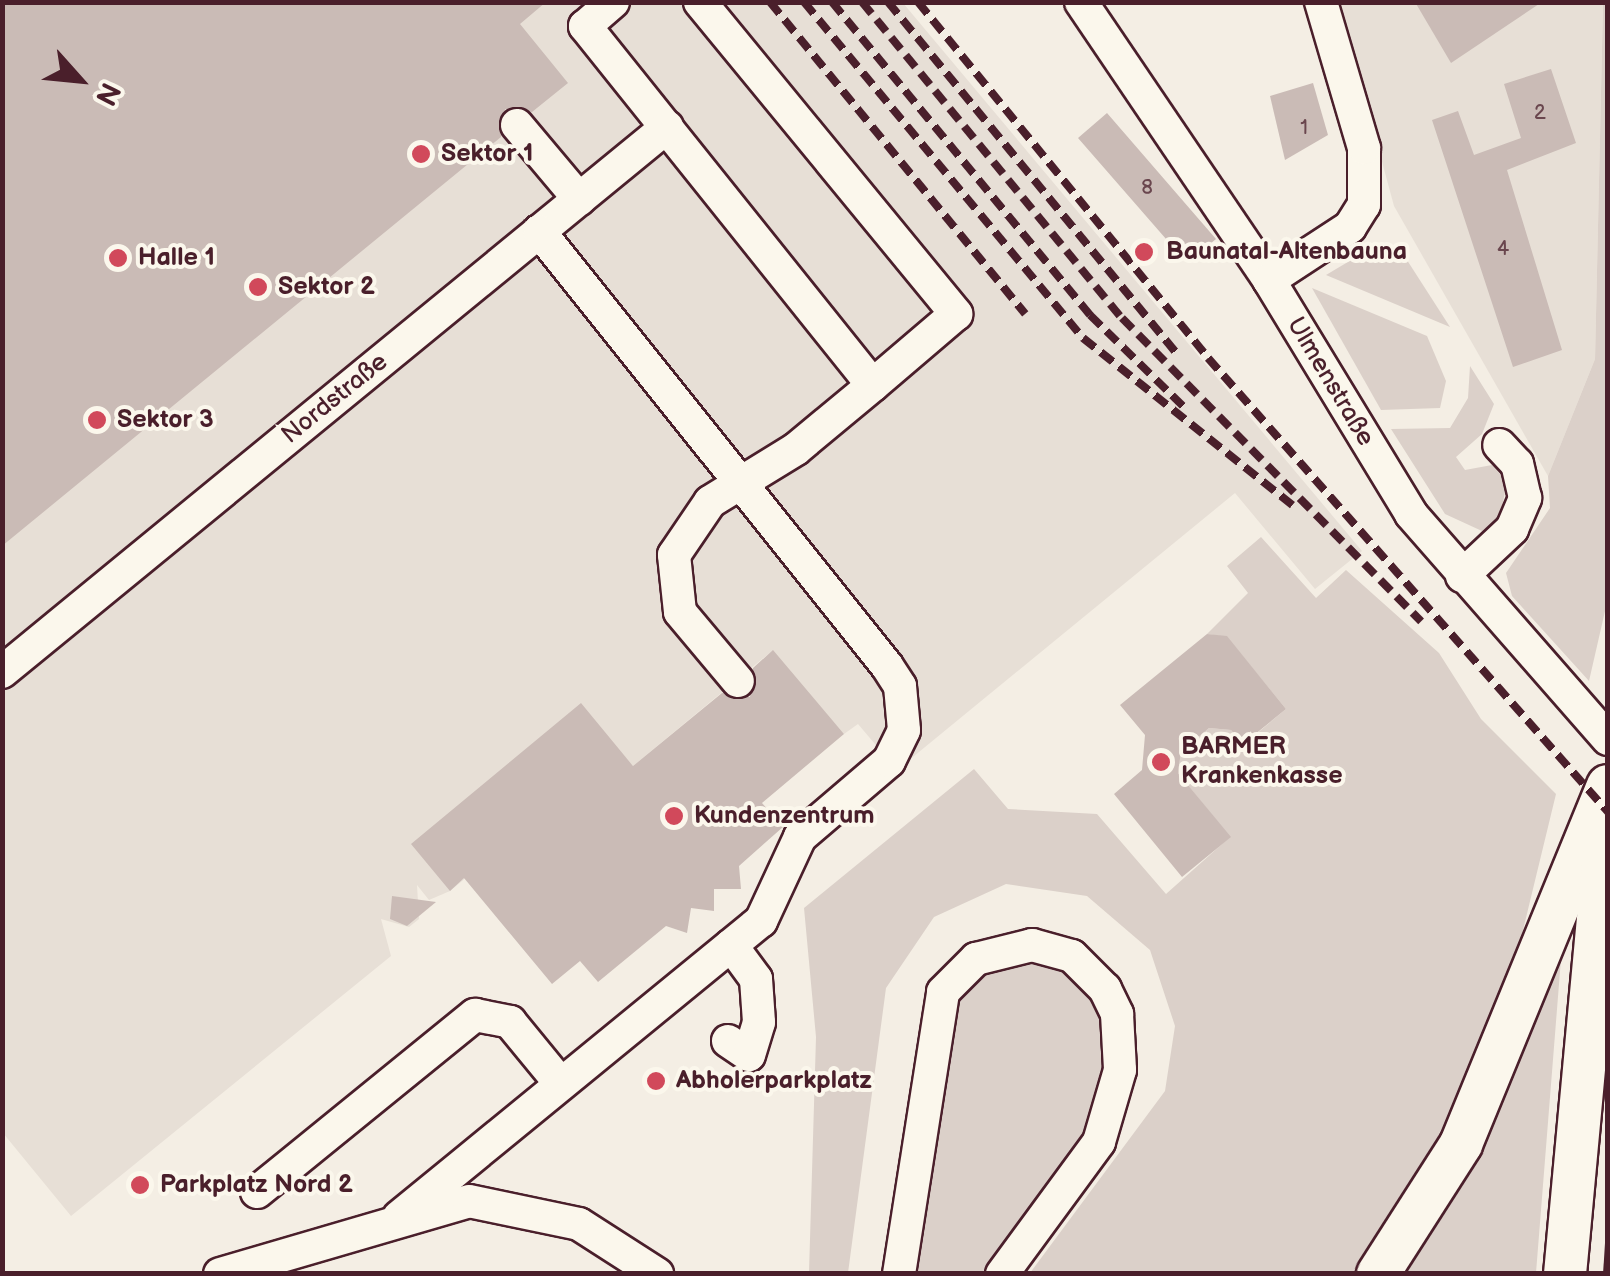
<!DOCTYPE html>
<meta charset="utf-8">
<style>
body{margin:0}
#map{position:relative;width:1610px;height:1276px;overflow:hidden;background:#f4eee4;font-family:"Balsamiq Sans",sans-serif}
div>[style]{position:absolute}
.built>*{inset:0;background:#e7dfd6}
.green>*{inset:0;background:#dbd0c9}
.building>*{inset:0;background:#cabbb6}
.roads{filter:drop-shadow(2px 0 #4a1f2b) drop-shadow(-2px 0 #4a1f2b) drop-shadow(0 2px #4a1f2b) drop-shadow(0 -2px #4a1f2b)}
.minor>*{height:32px;margin:-16px;padding:0 16px;transform-origin:16px;border-radius:16px;background:#fbf7ec}
.major>*{height:42px;margin:-21px;padding:0 21px;transform-origin:21px;border-radius:21px;background:#fbf7ec}
.tram>*{height:2.5px;margin:-1.25px;padding:0 1.25px;transform-origin:1.25px;border-radius:1.25px;background:#4a1f2b}
.rail>*{height:8px;margin-top:-4px;transform-origin:0;background:repeating-linear-gradient(90deg,#4a1f2b 0 15px,transparent 0 23px)}
.dots>*{width:28px;height:28px;translate:-50% -50%;box-sizing:border-box;border:5px solid #fbf7ec;border-radius:50%}
span{translate:-50% -50%;white-space:nowrap;text-align:center;line-height:1.15;-webkit-text-stroke:8px #fbf7ec;paint-order:stroke}
.number-label{font-size:20px;color:#6a464e}
.number-label span{-webkit-text-stroke-width:0}
.poi-label{font-size:25px;color:#4a1f2b;font-weight:700}
.left{translate:0 -50%;text-align:left}
.street-label{font-size:25px;color:#4a1f2b}
.frame{position:absolute;inset:0;border:5px solid #4a1f2b;pointer-events:none}
.north{position:absolute;left:30px;top:30px;width:100px;height:100px;-webkit-text-stroke:8px #fbf7ec;paint-order:stroke;rotate:117deg;font-size:28px;font-weight:700;line-height:40px;text-align:center;color:#4a1f2b}
.north::after{content:'';display:block;margin:auto;width:35px;height:45px;background:#4a1f2b;clip-path:polygon(50% 0,100% 100%,50% 72%,0 100%)}
</style>
<div id="map">
<div class="built">
<i style="clip-path:polygon(2px 3px,903px 3px,1362px 551px,1315px 589px,1235px 493px,897px 770px,858px 724px,844px 734px,772px 651px,633px 766px,619px 750px,450px 891px,429px 900px,417px 885px,419px 919px,409px 927px,381px 919px,391px 956px,71px 1216px,3px 1133px)"></i>
<i style="clip-path:polygon(1339px 3px,1603px 3px,1595px 359px,1548px 476px,1394px 206px)"></i>
</div>
<div class="green">
<i style="clip-path:polygon(1603px 3px,1608px 3px,1608px 598px,1589px 681px,1512px 596px,1506px 573px,1550px 508px,1548px 476px,1595px 359px)"></i>
<i style="clip-path:polygon(1368px 250px,1405px 257px,1450px 327px,1326px 275px)"></i>
<i style="clip-path:polygon(1312px 288px,1427px 336px,1446px 381px,1440px 408px,1381px 410px)"></i>
<i style="clip-path:polygon(1470px 366px,1494px 404px,1482px 434px,1456px 457px,1465px 470px,1492px 465px,1507px 482px,1500px 517px,1482px 531px,1445px 514px,1391px 429px,1450px 428px,1468px 398px)"></i>
<i style="clip-path:polygon(1261px 537px,1316px 598px,1346px 570px,1439px 653px,1481px 719px,1556px 794px,1515px 963px,1472px 1083px,1416px 1188px,1360px 1273px,1030px 1273px,1165px 1091px,1175px 1026px,1150px 950px,1087px 896px,1006px 884px,934px 917px,886px 988px,848px 1273px,809px 1273px,816px 1037px,804px 908px,974px 769px,1008px 809px,1097px 814px,1166px 894px,1230px 837px,1178px 773px,1181px 752px,1209px 728px,1231px 730px,1244px 744px,1286px 709px,1227px 637px,1207px 634px,1248px 593px,1227px 566px)"></i>
<i style="clip-path:polygon(1042px 952px,1106px 1003px,1111px 1046px,1089px 1143px,992px 1273px,904px 1274px,960px 979px)"></i>
<i style="clip-path:polygon(1561px 959px,1536px 1273px,1401px 1274px,1450px 1205px)"></i>
</div>
<div class="building">
<i style="clip-path:polygon(2px 2px,546px 2px,520px 24px,568px 83px,532px 112px,505px 109px,501px 137px,2px 546px)"></i>
<i style="clip-path:polygon(1415px 2px,1542px 2px,1451px 63px)"></i>
<i style="clip-path:polygon(1551px 69px,1576px 143px,1507px 170px,1562px 350px,1513px 367px,1432px 120px,1458px 111px,1474px 155px,1521px 138px,1504px 84px)"></i>
<i style="clip-path:polygon(1313px 83px,1328px 135px,1285px 160px,1270px 96px)"></i>
<i style="clip-path:polygon(1107px 113px,1216px 239px,1194px 257px,1180px 240px,1173px 247px,1078px 138px)"></i>
<i style="clip-path:polygon(1207px 634px,1227px 636px,1286px 709px,1243px 744px,1231px 730px,1209px 728px,1181px 752px,1178px 773px,1231px 837px,1182px 877px,1114px 794px,1142px 770px,1145px 735px,1120px 705px)"></i>
<i style="clip-path:polygon(773px 650px,844px 734px,762px 803px,783px 827px,739px 866px,741px 889px,714px 889px,714px 911px,691px 908px,687px 933px,666px 926px,598px 982px,580px 961px,552px 984px,464px 878px,450px 891px,411px 844px,581px 703px,633px 766px,722px 693px,750px 697px,753px 668px)"></i>
<i style="clip-path:polygon(392px 896px,436px 902px,407px 926px,390px 919px)"></i>
</div>
<div class="roads">
<div class="minor">
<i style="left:613px;top:2px;width:37px;rotate:139deg"></i>
<i style="left:585px;top:26px;width:460px;rotate:51.3deg"></i>
<i style="left:873px;top:385px;width:100px;rotate:140.3deg"></i>
<i style="left:796px;top:449px;width:101px;rotate:148.4deg"></i>
<i style="left:710px;top:502px;width:64px;rotate:124.2deg"></i>
<i style="left:674px;top:555px;width:57px;rotate:84deg"></i>
<i style="left:680px;top:612px;width:90px;rotate:50deg"></i>
<i style="left:700px;top:2px;width:404px;rotate:50.6deg"></i>
<i style="left:956px;top:314px;width:109px;rotate:139.5deg"></i>
<i style="left:1081px;top:2px;width:336px;rotate:55.9deg"></i>
<i style="left:1269px;top:280px;width:274px;rotate:58.7deg"></i>
<i style="left:1411px;top:514px;width:299px;rotate:48.8deg"></i>
<i style="left:517px;top:125px;width:97px;rotate:50deg"></i>
<i style="left:1269px;top:280px;width:97px;rotate:-33.2deg"></i>
<i style="left:1350px;top:227px;width:26px;rotate:-58deg"></i>
<i style="left:1364px;top:205px;width:57px;rotate:-90deg"></i>
<i style="left:1364px;top:148px;width:152px;rotate:-106.4deg"></i>
<i style="left:1462px;top:576px;width:69px;rotate:-43.2deg"></i>
<i style="left:1512px;top:529px;width:34px;rotate:-67deg"></i>
<i style="left:1525px;top:498px;width:35px;rotate:-103deg"></i>
<i style="left:1517px;top:464px;width:26px;rotate:-133deg"></i>
<i style="left:2px;top:672px;width:860px;rotate:-39.34deg"></i>
<i style="left:728px;top:1041px;width:25px;rotate:34deg"></i>
<i style="left:749px;top:1055px;width:34px;rotate:-73deg"></i>
<i style="left:759px;top:1022px;width:43px;rotate:-94deg"></i>
<i style="left:756px;top:979px;width:42px;rotate:-126.3deg"></i>
<i style="left:257px;top:1192px;width:281px;rotate:-39.1deg"></i>
<i style="left:475px;top:1015px;width:36px;rotate:11deg"></i>
<i style="left:510px;top:1022px;width:80px;rotate:50.6deg"></i>
<i style="left:399px;top:1217px;width:468px;rotate:-39.3deg"></i>
<i style="left:761px;top:921px;width:93px;rotate:-65.1deg"></i>
<i style="left:800px;top:837px;width:117px;rotate:-40.5deg"></i>
<i style="left:889px;top:761px;width:34px;rotate:-64deg"></i>
<i style="left:904px;top:730px;width:44px;rotate:-95.2deg"></i>
<i style="left:900px;top:686px;width:24px;rotate:-123deg"></i>
<i style="left:887px;top:666px;width:557px;rotate:-128.66deg"></i>
<i style="left:220px;top:1274px;width:259px;rotate:-16.3deg"></i>
<i style="left:469px;top:1201px;width:112px;rotate:11.8deg"></i>
<i style="left:579px;top:1224px;width:93px;rotate:32.7deg"></i>
<i style="left:899px;top:1274px;width:285px;rotate:-81.1deg"></i>
<i style="left:943px;top:992px;width:47px;rotate:-45deg"></i>
<i style="left:976px;top:959px;width:58px;rotate:-14deg"></i>
<i style="left:1032px;top:945px;width:41px;rotate:15.4deg"></i>
<i style="left:1072px;top:956px;width:47px;rotate:45deg"></i>
<i style="left:1105px;top:989px;width:28px;rotate:64deg"></i>
<i style="left:1117px;top:1014px;width:56px;rotate:86.9deg"></i>
<i style="left:1120px;top:1070px;width:75px;rotate:106.3deg"></i>
<i style="left:1099px;top:1142px;width:164px;rotate:126.3deg"></i>
</div>
<div class="major">
<i style="left:1378px;top:1274px;width:154px;rotate:-57.4deg"></i>
<i style="left:1461px;top:1144px;width:387px;rotate:-67.7deg"></i>
<i style="left:1565px;top:1274px;width:462px;rotate:-84.7deg"></i>
</div>
</div>
<div class="tram">
<i style="left:1604px;top:1274px;width:62px;rotate:-86.3deg"></i>
</div>
<div class="rail">
<i style="left:770px;top:2px;width:403px;rotate:50.7deg"></i>
<i style="left:804px;top:2px;width:437px;rotate:50.3deg"></i>
<i style="left:1083px;top:338px;width:268px;rotate:38.6deg"></i>
<i style="left:832px;top:2px;width:406px;rotate:50.5deg"></i>
<i style="left:1090px;top:315px;width:134px;rotate:44.4deg"></i>
<i style="left:862px;top:2px;width:409px;rotate:50.6deg"></i>
<i style="left:1122px;top:318px;width:426px;rotate:45.4deg"></i>
<i style="left:888px;top:2px;width:455px;rotate:50.6deg"></i>
<i style="left:918px;top:2px;width:459px;rotate:50.8deg"></i>
<i style="left:1208px;top:358px;width:605px;rotate:48.62deg"></i>
</div>
<div class="dots">
<i style="left:421px;top:154px;background:#d1495b"></i>
<i style="left:1144px;top:252px;background:#d1495b"></i>
<i style="left:118px;top:258px;background:#d1495b"></i>
<i style="left:258px;top:287px;background:#d1495b"></i>
<i style="left:97px;top:420px;background:#d1495b"></i>
<i style="left:1161px;top:762px;background:#d1495b"></i>
<i style="left:674px;top:816px;background:#d1495b"></i>
<i style="left:656px;top:1081px;background:#d1495b"></i>
<i style="left:140px;top:1185px;background:#d1495b"></i>
</div>
<div class="number-label">
<span style="left:1540px;top:113px">2</span>
<span style="left:1304px;top:128px">1</span>
<span style="left:1147px;top:188px">8</span>
<span style="left:1503px;top:249px">4</span>
</div>
<div class="poi-label">
<span class="left" style="left:441px;top:154px">Sektor 1</span>
<span class="left" style="left:1166px;top:252px">Baunatal-Altenbauna</span>
<span class="left" style="left:138px;top:258px">Halle 1</span>
<span class="left" style="left:278px;top:287px">Sektor 2</span>
<span class="left" style="left:117px;top:420px">Sektor 3</span>
<span class="left" style="left:1181px;top:762px">BARMER<br>Krankenkasse</span>
<span class="left" style="left:694px;top:816px">Kundenzentrum</span>
<span class="left" style="left:676px;top:1081px">Abholerparkplatz</span>
<span class="left" style="left:160px;top:1185px">Parkplatz Nord 2</span>
</div>
<div class="street-label">
<span style="left:1330px;top:382px;rotate:59deg">Ulmenstraße</span>
<span style="left:335px;top:399px;rotate:-39deg">Nordstraße</span>
</div>
<div class="frame"></div>
<div class="north">N</div>
</div>
